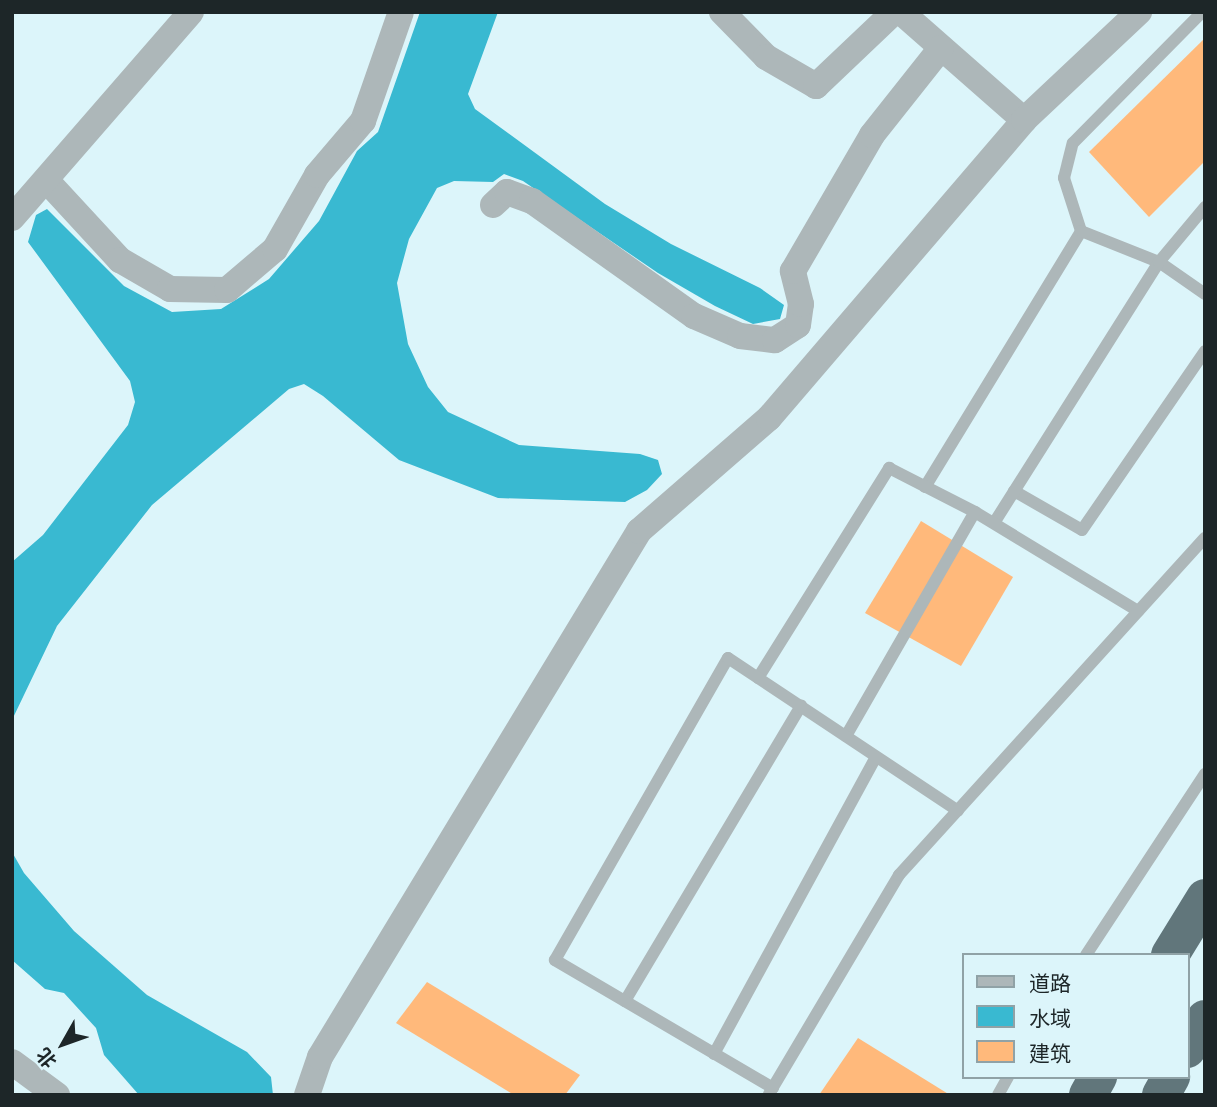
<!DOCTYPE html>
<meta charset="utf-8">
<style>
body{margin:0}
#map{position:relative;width:1217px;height:1107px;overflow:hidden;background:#dcf5fa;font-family:"Fira Sans Condensed","Noto Sans SC",sans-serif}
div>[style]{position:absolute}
.water>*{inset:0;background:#39b9d1}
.building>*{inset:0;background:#ffb97b}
.lane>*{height:12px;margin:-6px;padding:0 6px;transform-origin:6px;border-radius:6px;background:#adb7b9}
.street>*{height:26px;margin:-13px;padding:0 13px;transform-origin:13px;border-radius:13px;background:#adb7b9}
.highway>*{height:38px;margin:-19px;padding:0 19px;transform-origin:19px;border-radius:19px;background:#61767b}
span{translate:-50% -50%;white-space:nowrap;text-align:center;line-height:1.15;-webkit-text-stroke:5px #dcf5fa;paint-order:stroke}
.frame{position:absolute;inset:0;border:14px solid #1d2628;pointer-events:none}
.legend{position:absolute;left:962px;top:953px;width:228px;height:126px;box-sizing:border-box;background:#dcf5fa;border:2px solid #90a2a6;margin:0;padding:9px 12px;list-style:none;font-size:21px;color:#1d2628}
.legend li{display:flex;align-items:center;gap:14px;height:35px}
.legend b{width:35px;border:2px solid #90a2a6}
.north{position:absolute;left:28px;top:1009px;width:70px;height:70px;-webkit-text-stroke:5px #dcf5fa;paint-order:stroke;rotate:230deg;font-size:19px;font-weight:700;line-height:28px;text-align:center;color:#1d2628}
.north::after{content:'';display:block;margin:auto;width:24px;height:32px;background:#1d2628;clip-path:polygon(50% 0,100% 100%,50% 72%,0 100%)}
</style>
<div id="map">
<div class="water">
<i style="clip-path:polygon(420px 12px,498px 12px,468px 94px,475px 109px,605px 204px,671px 244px,760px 288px,784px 305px,780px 319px,753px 324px,715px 306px,658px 273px,523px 181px,504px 174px,493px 182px,454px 181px,437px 188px,409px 239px,397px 283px,408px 344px,428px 387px,448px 412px,519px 445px,640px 454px,658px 460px,662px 474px,647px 490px,625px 502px,498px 498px,399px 460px,323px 396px,304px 384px,289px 389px,152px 505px,57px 626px,12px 720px,12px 562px,43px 535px,128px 425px,135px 402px,130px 381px,28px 242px,36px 215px,47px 209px,124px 286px,172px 312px,221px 309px,269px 279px,319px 221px,357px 151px,378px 132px)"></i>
<i style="clip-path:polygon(12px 852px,24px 873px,74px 931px,147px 995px,247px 1052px,271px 1077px,273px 1095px,139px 1095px,104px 1055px,96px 1028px,64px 993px,45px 989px,12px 960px)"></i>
</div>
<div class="building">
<i style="clip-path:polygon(1205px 38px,1205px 161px,1149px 217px,1089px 152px)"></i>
<i style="clip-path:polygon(921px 521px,1013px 577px,961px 666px,865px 613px)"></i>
<i style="clip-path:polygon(427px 982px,580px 1075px,565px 1095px,514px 1095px,396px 1023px)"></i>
<i style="clip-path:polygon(858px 1038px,950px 1095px,819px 1095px)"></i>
</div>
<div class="lane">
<i style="left:1081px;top:231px;width:56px;rotate:-107.8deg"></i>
<i style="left:1064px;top:178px;width:36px;rotate:-76deg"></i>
<i style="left:1073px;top:143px;width:184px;rotate:-45.4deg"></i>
<i style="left:925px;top:487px;width:300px;rotate:-58.6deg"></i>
<i style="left:1081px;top:231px;width:84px;rotate:21.7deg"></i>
<i style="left:1159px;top:262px;width:56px;rotate:34.8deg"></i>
<i style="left:1014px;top:491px;width:78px;rotate:29.8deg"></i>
<i style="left:1082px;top:530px;width:217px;rotate:-55.5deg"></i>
<i style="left:994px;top:523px;width:309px;rotate:-57.7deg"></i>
<i style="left:1159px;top:262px;width:72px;rotate:-50.1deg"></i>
<i style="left:758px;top:678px;width:248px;rotate:-58deg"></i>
<i style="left:889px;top:468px;width:97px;rotate:27.1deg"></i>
<i style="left:975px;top:512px;width:191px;rotate:31.3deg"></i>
<i style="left:846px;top:736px;width:258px;rotate:-60.1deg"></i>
<i style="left:1086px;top:955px;width:217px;rotate:-56.7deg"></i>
<i style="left:625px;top:1001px;width:344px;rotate:-59.2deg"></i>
<i style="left:714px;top:1054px;width:338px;rotate:-61.4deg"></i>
<i style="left:773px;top:1088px;width:253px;rotate:-149.6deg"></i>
<i style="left:555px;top:960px;width:348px;rotate:-60.2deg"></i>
<i style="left:728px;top:658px;width:276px;rotate:33.6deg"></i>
<i style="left:769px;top:1094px;width:255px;rotate:-59.3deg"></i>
<i style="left:899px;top:875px;width:455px;rotate:-47.8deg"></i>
<i style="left:998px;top:1095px;width:21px;rotate:-61deg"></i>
</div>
<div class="street">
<i style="left:722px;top:12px;width:63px;rotate:45.6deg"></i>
<i style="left:766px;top:57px;width:58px;rotate:30.1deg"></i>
<i style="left:816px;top:86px;width:108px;rotate:-43.5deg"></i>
<i style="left:901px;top:12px;width:164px;rotate:41.3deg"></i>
<i style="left:47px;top:181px;width:108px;rotate:47.3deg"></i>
<i style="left:120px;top:260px;width:58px;rotate:30.1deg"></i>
<i style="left:170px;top:289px;width:57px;rotate:1deg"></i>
<i style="left:227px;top:290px;width:63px;rotate:-40.5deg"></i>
<i style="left:275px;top:249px;width:85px;rotate:-60.4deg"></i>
<i style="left:317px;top:175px;width:71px;rotate:-49.6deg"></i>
<i style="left:363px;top:121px;width:115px;rotate:-70.8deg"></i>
<i style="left:493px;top:205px;width:19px;rotate:-43deg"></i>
<i style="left:507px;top:192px;width:27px;rotate:20deg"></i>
<i style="left:532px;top:201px;width:199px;rotate:35.4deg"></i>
<i style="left:694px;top:316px;width:50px;rotate:23.5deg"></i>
<i style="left:740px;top:336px;width:35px;rotate:7deg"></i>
<i style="left:775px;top:340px;width:27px;rotate:-33deg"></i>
<i style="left:798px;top:325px;width:21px;rotate:-82deg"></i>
<i style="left:801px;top:304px;width:34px;rotate:-104deg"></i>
<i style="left:793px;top:271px;width:157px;rotate:-59.8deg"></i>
<i style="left:872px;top:135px;width:111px;rotate:-51.6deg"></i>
<i style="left:12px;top:218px;width:273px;rotate:-49deg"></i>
<i style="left:12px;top:1062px;width:56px;rotate:36.3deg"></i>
<i style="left:307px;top:1095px;width:40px;rotate:-71.1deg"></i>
<i style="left:320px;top:1057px;width:615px;rotate:-58.76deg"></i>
<i style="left:639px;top:531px;width:172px;rotate:-41deg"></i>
<i style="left:769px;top:418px;width:392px;rotate:-49.4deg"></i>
<i style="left:1024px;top:120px;width:158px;rotate:-43.2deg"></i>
</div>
<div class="highway">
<i style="left:1170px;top:955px;width:67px;rotate:-58.4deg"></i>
<i style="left:1187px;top:1049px;width:35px;rotate:-59deg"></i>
<i style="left:1088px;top:1095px;width:21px;rotate:-61deg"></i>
<i style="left:1161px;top:1095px;width:21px;rotate:-61deg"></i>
</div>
<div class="frame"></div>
<ul class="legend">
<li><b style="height:9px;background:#adb7b9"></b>道路</li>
<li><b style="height:19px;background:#39b9d1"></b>水域</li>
<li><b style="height:19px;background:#ffb97b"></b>建筑</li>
</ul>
<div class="north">北</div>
</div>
